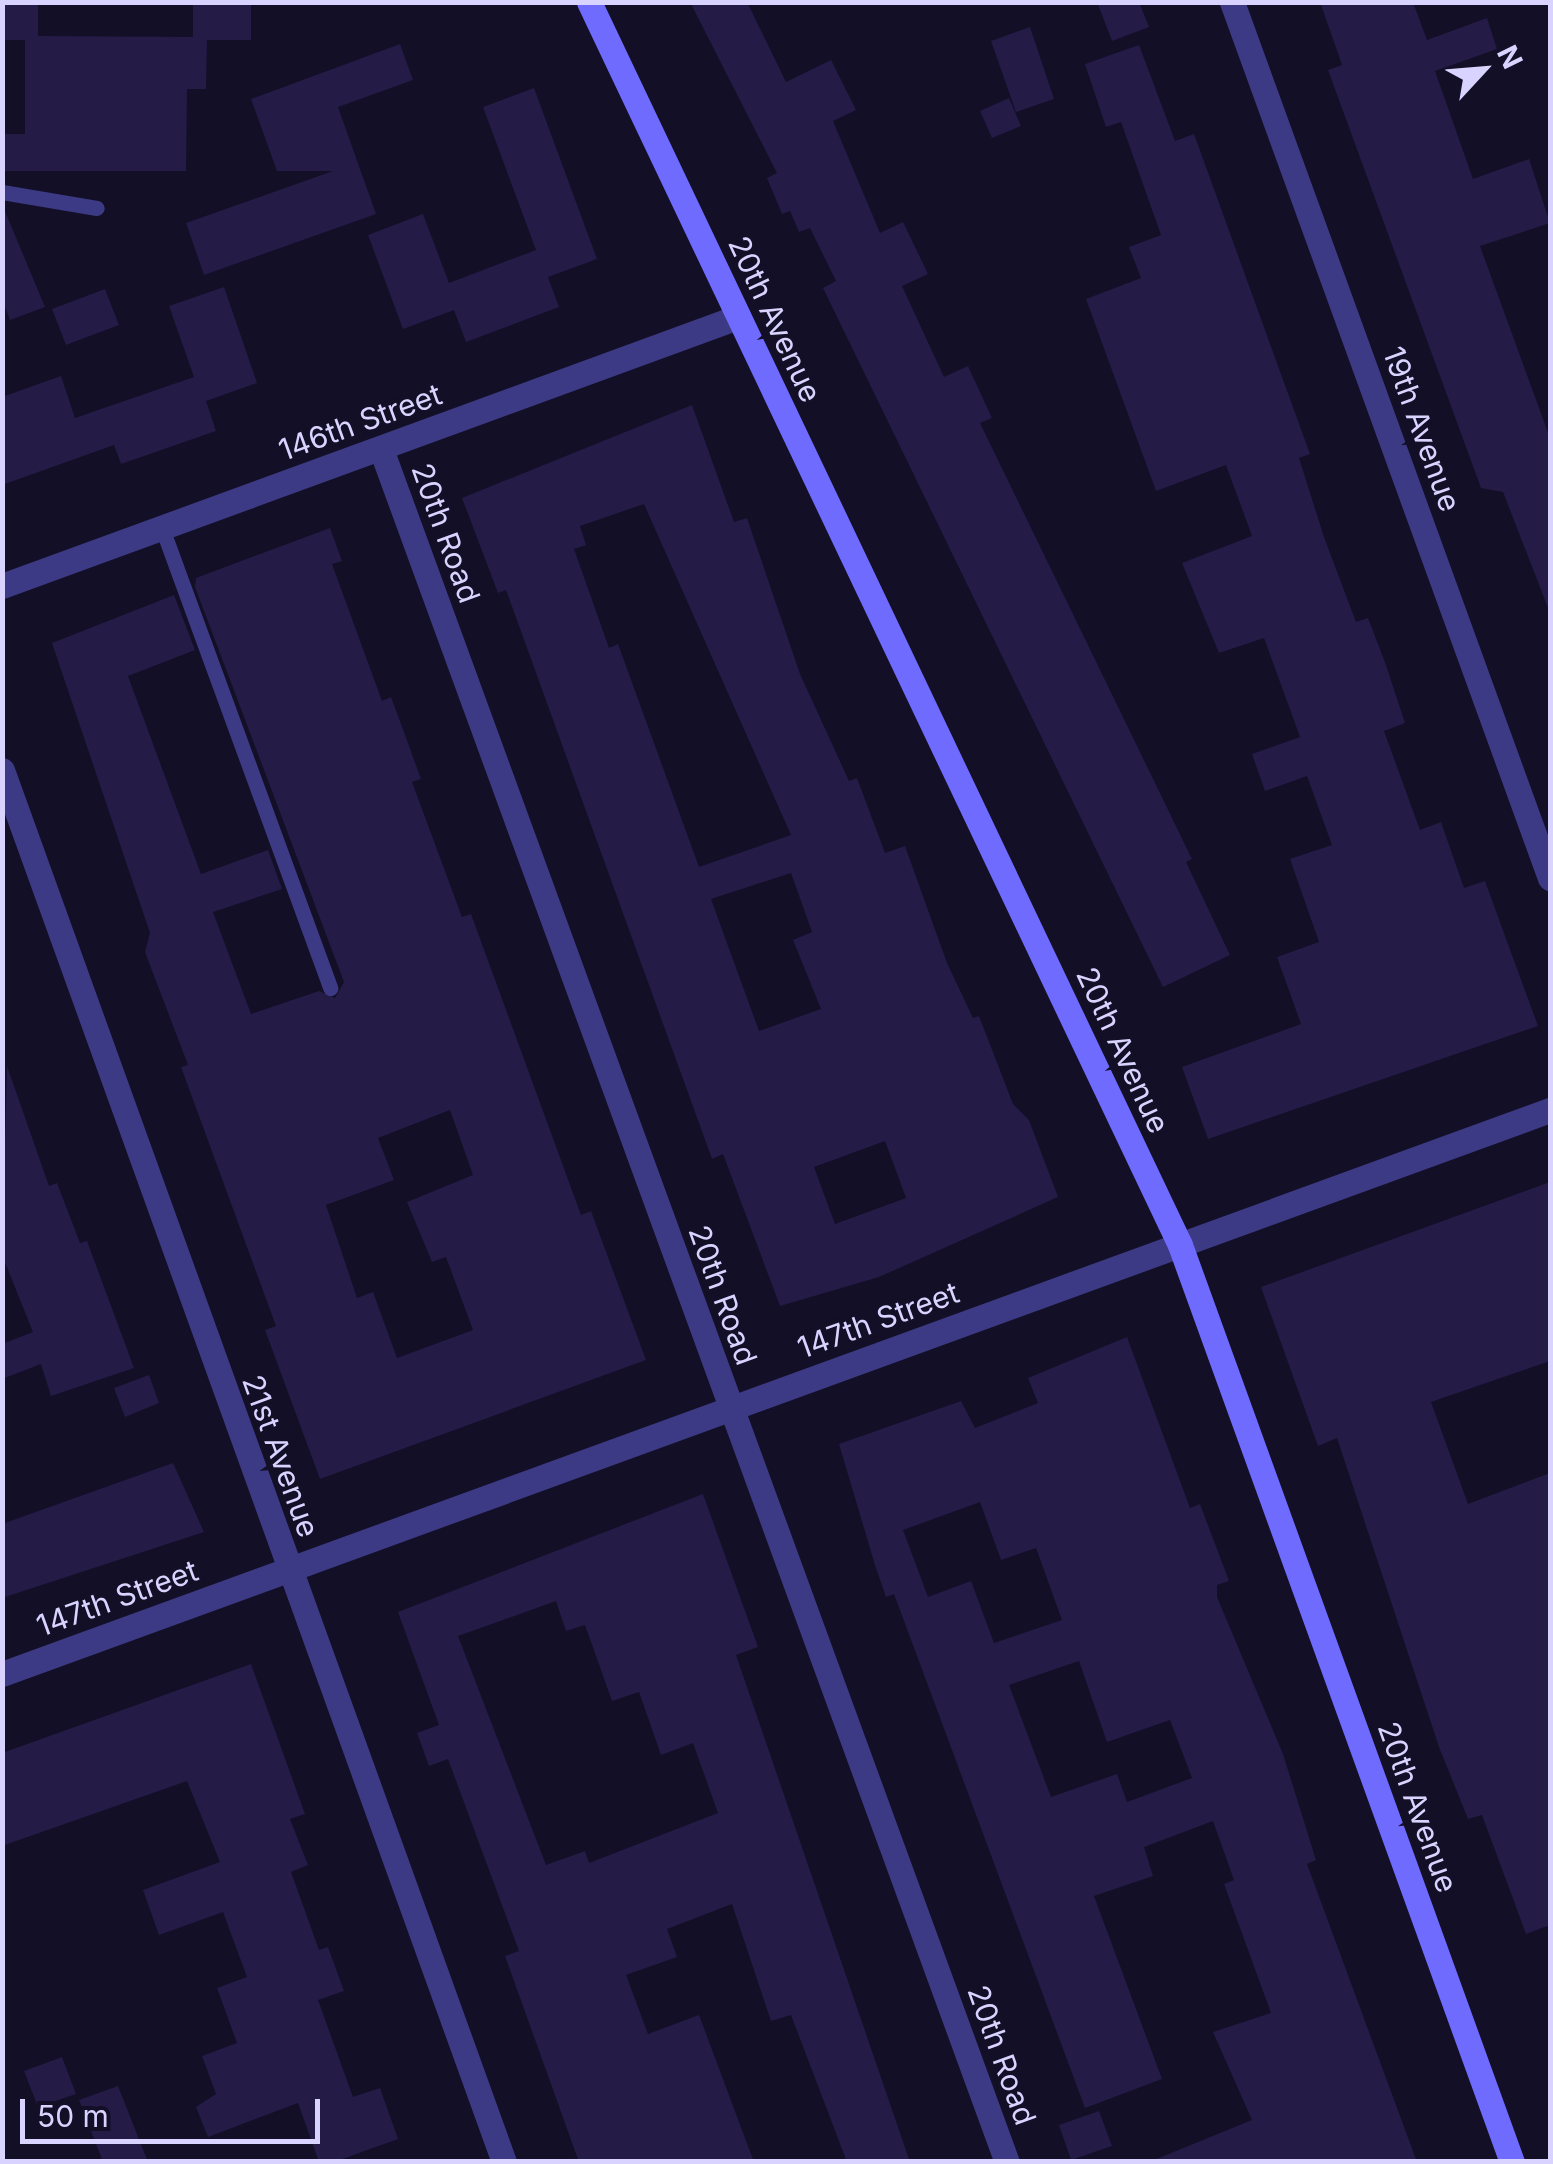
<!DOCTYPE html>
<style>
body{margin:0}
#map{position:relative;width:1553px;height:2164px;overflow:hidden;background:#130f26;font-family:Inter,sans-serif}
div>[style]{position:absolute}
.building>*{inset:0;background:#241b47}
.lane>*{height:15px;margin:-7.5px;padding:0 7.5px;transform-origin:7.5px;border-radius:7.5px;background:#3d3a85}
.street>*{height:25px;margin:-12.5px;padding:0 12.5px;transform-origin:12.5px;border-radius:12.5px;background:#3d3a85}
.secondary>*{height:25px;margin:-12.5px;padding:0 12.5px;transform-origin:12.5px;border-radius:12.5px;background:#6f6bff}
span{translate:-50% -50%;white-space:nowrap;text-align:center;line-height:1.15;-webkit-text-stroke:9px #130f26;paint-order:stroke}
.street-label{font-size:30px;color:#d9d4ff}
.frame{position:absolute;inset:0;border:5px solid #d9d4ff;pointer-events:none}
.north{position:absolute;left:1433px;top:20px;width:100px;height:100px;-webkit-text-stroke:8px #130f26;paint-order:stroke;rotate:64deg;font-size:28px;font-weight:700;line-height:40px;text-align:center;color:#d9d4ff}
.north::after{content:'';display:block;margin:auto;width:35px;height:45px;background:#d9d4ff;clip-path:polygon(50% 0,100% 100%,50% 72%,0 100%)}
.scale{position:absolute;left:20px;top:2099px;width:300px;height:45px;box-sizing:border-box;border:5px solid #d9d4ff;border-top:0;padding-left:12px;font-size:30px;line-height:35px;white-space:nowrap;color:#d9d4ff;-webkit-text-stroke:8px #130f26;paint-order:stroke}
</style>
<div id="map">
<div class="building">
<i style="clip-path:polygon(2px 2px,38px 2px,38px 36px,193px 37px,193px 2px,251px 2px,251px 40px,207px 40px,206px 89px,187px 89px,186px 171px,2px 171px,2px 134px,25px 134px,25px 40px,2px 40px)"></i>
<i style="clip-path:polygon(690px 2px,747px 2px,786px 82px,831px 60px,856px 110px,833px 121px,880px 233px,903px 222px,928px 274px,902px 286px,944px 377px,968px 366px,992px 418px,980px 423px,1192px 859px,1186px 862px,1230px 955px,1163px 987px,823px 288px,836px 281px,810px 228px,799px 232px,790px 211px,782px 214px,767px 178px,777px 173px)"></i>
<i style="clip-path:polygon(1097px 2px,1139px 2px,1149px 27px,1112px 41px)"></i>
<i style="clip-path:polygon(1320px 2px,1413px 2px,1427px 40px,1487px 18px,1497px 49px,1435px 71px,1473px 179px,1529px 159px,1550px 223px,1480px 246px,1550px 438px,1550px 613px,1503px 492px,1481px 488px,1328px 70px,1342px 65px)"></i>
<i style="clip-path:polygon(1030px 27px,1054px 99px,1016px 112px,991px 41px)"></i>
<i style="clip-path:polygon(400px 44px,413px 80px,338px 107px,376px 214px,204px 275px,186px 223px,333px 171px,277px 171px,251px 99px)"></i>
<i style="clip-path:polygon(1139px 45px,1175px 141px,1194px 134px,1310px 454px,1299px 458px,1324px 537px,1356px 622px,1368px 618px,1386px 665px,1405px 723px,1384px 731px,1420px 830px,1441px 822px,1464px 888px,1485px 881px,1538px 1026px,1208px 1139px,1182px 1067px,1301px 1024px,1277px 957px,1319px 942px,1290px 859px,1332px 845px,1307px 776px,1265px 791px,1252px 754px,1300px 737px,1264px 638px,1219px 653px,1182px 563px,1252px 536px,1226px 465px,1156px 491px,1086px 299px,1141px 278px,1129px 247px,1161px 235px,1121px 122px,1106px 127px,1085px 64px)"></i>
<i style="clip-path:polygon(534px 88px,597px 259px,548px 277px,559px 307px,466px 342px,454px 310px,403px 329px,368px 235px,423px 214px,449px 283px,536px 250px,483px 107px)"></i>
<i style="clip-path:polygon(1009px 98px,1021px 126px,992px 138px,980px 111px)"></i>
<i style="clip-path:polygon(2px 204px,45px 307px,10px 320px,2px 299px)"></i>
<i style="clip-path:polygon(224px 287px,257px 383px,206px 401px,216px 431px,121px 464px,114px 445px,2px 485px,2px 397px,61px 376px,75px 418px,194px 377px,169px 306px)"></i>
<i style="clip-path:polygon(105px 289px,119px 325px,66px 345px,52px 309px)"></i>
<i style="clip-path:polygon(evenodd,692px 405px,734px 522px,747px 518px,800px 674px,849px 781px,857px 778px,885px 853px,905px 846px,947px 963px,973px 1018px,979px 1016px,1013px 1104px,1029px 1120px,1058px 1197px,879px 1277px,780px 1306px,723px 1154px,712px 1159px,506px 590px,498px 593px,462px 498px,692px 405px,644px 504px,791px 835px,699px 867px,618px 644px,609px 648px,574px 549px,586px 545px,580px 526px,644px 504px,692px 405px,791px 873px,812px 932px,793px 940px,821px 1009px,759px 1031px,711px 899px,791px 873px,692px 405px,885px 1141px,906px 1198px,835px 1224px,814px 1167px,885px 1141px)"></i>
<i style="clip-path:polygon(evenodd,330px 528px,342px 561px,332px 564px,382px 701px,391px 697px,404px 732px,421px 779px,412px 782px,462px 917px,471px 914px,581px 1215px,591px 1211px,646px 1360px,320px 1479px,265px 1330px,276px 1326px,181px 1067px,188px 1065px,145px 952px,150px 933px,52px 643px,174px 595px,195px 650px,128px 676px,201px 874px,268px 850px,282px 889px,213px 912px,251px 1014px,319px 991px,335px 998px,344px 982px,195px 587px,196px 578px,330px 528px,450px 1110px,473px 1175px,407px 1202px,432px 1262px,446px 1257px,473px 1330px,397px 1358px,373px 1292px,357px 1298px,326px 1205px,394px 1180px,378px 1138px,450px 1110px)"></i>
<i style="clip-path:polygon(7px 1066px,49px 1186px,57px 1183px,80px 1243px,87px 1241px,134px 1368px,51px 1396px,41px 1364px,2px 1379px,2px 1344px,33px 1332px,2px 1255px)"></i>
<i style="clip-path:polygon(1550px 1182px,1550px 1361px,1431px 1402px,1468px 1504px,1550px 1473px,1550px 1925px,1526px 1934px,1482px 1815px,1468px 1819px,1439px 1747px,1337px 1438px,1318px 1446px,1261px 1287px)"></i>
<i style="clip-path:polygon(evenodd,1127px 1337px,1190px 1508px,1200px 1504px,1229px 1581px,1217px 1585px,1217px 1597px,1283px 1754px,1316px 1860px,1307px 1864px,1417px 2162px,1149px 2162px,1252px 2120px,1213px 2032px,1271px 2013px,1224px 1884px,1234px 1880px,1213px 1821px,1144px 1847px,1153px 1876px,1094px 1896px,1162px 2079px,1085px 2108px,894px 1594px,886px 1597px,875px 1565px,839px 1444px,961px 1401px,975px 1428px,1038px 1403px,1028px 1378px,1127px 1337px,980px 1502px,1001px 1560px,1036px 1548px,1062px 1620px,994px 1643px,971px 1581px,928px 1597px,903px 1530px,980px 1502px,1127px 1337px,1079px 1661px,1107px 1742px,1170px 1720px,1192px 1778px,1127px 1802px,1117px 1774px,1051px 1797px,1009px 1685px,1079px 1661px)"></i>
<i style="clip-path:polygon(149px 1375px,159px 1403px,125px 1417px,114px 1388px)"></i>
<i style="clip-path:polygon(173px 1463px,204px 1532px,2px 1598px,2px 1524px)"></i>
<i style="clip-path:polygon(evenodd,703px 1494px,758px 1647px,736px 1655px,910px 2162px,847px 2162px,791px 2015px,771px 2021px,732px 1904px,667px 1929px,677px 1957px,626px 1975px,648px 2034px,699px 2015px,754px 2162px,579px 2162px,505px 1956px,519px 1951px,448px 1759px,429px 1766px,417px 1733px,439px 1725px,398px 1612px,703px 1494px,556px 1601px,566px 1631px,585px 1625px,612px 1701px,639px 1692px,661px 1755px,693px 1743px,718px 1813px,589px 1863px,585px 1851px,546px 1865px,458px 1636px,556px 1601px)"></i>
<i style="clip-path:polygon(251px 1664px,305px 1814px,290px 1819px,308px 1865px,291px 1872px,319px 1950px,328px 1947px,344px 1991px,318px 2000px,353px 2097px,380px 2088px,398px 2139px,334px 2162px,319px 2162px,298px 2103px,208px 2137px,196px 2107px,216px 2094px,202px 2056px,237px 2043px,217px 1988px,247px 1977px,223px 1912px,159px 1935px,143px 1890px,220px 1862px,187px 1781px,2px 1846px,2px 1753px)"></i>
<i style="clip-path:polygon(62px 2057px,76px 2094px,38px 2107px,24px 2071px)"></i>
<i style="clip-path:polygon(118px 2086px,148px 2162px,103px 2162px,79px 2100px)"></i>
<i style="clip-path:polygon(1099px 2111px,1112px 2146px,1071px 2160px,1059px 2125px)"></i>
</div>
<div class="lane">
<i style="left:2px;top:192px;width:96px;rotate:9.6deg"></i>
<i style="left:162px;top:528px;width:490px;rotate:69.9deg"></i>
</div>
<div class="street">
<i style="left:1232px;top:2px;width:932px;rotate:70.05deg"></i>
<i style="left:381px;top:449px;width:1824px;rotate:69.93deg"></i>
<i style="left:2px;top:586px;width:784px;rotate:-20.08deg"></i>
<i style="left:2px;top:770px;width:1480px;rotate:70.17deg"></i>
<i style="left:2px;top:1674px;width:1648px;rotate:-20.02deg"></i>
</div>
<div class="secondary">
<i style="left:589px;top:2px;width:1376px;rotate:64.57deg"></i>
<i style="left:1180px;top:1245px;width:975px;rotate:70.1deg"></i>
</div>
<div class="street-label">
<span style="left:775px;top:319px;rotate:65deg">20th Avenue</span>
<span style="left:360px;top:422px;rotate:-20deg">146th Street</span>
<span style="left:1422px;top:429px;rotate:70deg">19th Avenue</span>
<span style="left:446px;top:533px;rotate:70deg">20th Road</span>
<span style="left:1123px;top:1050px;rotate:65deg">20th Avenue</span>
<span style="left:723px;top:1295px;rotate:70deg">20th Road</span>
<span style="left:878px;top:1320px;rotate:-20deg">147th Street</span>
<span style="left:281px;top:1456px;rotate:70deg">21st Avenue</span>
<span style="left:117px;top:1598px;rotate:-20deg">147th Street</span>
<span style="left:1418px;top:1807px;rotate:70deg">20th Avenue</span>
<span style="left:1002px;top:2055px;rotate:70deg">20th Road</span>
</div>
<div class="frame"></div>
<div class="north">N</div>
<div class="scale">50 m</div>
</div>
